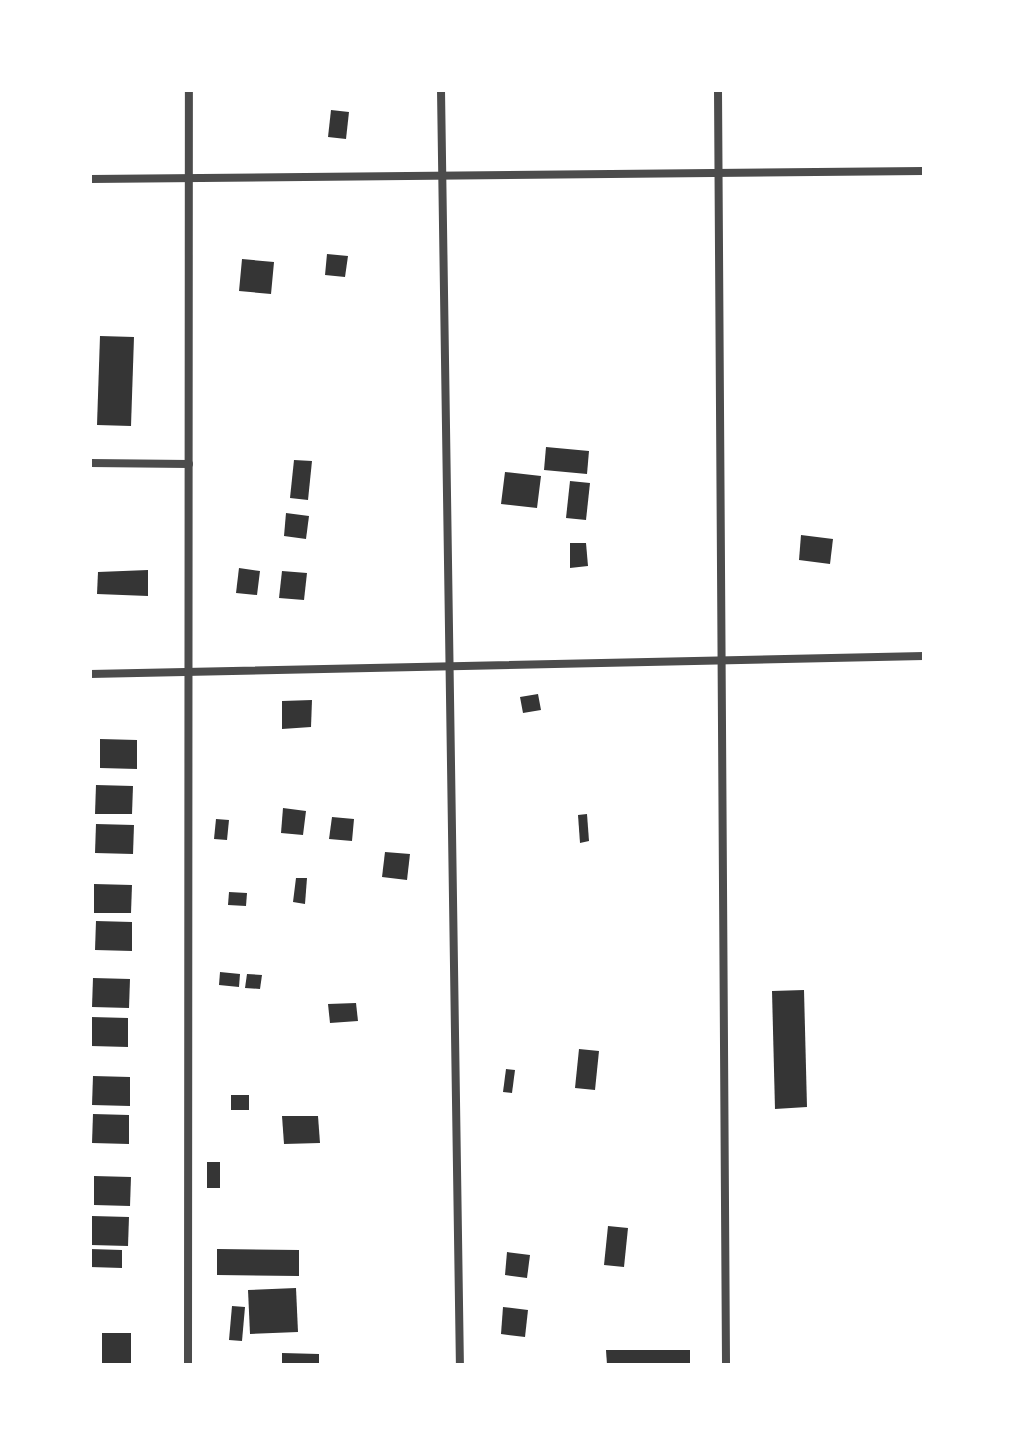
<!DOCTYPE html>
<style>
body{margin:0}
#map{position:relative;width:1014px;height:1455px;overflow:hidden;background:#fff;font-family:"Fira Sans Condensed",sans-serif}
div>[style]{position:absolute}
.building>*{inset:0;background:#353535}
.minor>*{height:8px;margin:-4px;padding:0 4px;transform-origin:4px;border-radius:4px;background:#4c4c4c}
span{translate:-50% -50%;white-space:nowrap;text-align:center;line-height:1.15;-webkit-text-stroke:7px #fff;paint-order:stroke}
.frame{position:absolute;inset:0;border:92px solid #fff;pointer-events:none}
</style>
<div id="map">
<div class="building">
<i style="clip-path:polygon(331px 110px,349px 112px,346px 139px,328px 137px)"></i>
<i style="clip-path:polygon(327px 254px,348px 256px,345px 277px,325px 275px)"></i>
<i style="clip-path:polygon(242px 259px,274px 262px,271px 294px,239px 291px)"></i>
<i style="clip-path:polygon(100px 336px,134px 337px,131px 426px,97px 425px)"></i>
<i style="clip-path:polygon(546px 447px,589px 451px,587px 474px,544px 470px)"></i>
<i style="clip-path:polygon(294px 460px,312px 461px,308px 500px,290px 498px)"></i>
<i style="clip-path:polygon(505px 472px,541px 476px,537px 508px,501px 504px)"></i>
<i style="clip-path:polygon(570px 481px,590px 483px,586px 520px,566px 518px)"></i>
<i style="clip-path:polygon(286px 513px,309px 516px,306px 539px,284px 536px)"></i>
<i style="clip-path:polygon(801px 535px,833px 539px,830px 564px,799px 560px)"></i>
<i style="clip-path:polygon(570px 543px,586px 543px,588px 566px,570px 568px)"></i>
<i style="clip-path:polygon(239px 568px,260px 571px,257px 595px,236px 593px)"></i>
<i style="clip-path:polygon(148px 570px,148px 596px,97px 594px,98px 572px)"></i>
<i style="clip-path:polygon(282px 571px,307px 573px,304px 600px,279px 598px)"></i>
<i style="clip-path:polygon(538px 694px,541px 710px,523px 713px,520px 697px)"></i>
<i style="clip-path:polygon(312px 700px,311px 727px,282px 729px,282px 701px)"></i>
<i style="clip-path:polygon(100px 739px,137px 740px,137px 769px,100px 768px)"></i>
<i style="clip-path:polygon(96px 785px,133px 786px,132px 814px,95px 814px)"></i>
<i style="clip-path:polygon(283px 808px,306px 811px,303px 835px,281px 833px)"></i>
<i style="clip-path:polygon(587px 814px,589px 841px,580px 843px,578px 815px)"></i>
<i style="clip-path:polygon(332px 817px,354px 819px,352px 841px,329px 839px)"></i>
<i style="clip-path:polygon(216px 819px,229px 820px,227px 840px,214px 839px)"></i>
<i style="clip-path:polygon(96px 824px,134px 825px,133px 854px,95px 853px)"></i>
<i style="clip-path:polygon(385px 852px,410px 854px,407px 880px,382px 877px)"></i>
<i style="clip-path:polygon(296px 878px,307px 878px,305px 904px,293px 902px)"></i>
<i style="clip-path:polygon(94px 884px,132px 885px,131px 913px,94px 913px)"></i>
<i style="clip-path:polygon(229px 892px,247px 893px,246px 906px,228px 905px)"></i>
<i style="clip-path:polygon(96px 921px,132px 922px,132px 951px,95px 950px)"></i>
<i style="clip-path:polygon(220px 972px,240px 974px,239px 987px,219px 985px)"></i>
<i style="clip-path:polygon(247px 974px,262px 975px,260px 989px,245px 988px)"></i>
<i style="clip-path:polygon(93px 978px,130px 979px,129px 1008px,92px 1007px)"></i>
<i style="clip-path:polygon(804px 990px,807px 1107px,775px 1109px,772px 991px)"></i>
<i style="clip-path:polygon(356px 1003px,358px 1021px,330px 1023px,328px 1004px)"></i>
<i style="clip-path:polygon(91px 1017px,128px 1018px,128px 1047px,91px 1046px)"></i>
<i style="clip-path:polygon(579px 1049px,599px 1051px,595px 1090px,575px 1088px)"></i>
<i style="clip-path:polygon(506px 1069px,515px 1070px,512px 1093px,503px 1092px)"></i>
<i style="clip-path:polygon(93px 1076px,130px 1077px,130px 1106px,92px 1105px)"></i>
<i style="clip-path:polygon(231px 1095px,249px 1095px,249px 1110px,231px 1110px)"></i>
<i style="clip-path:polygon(93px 1114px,129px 1115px,129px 1144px,92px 1143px)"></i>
<i style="clip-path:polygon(282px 1116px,318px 1116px,320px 1143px,284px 1144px)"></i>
<i style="clip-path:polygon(207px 1162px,220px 1162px,220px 1188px,207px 1188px)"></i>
<i style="clip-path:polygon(94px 1176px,131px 1177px,130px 1206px,94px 1205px)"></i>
<i style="clip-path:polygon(92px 1216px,129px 1217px,128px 1246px,91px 1245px)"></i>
<i style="clip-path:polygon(608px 1226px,628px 1228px,624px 1267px,604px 1265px)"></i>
<i style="clip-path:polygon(90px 1249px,122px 1250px,122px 1268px,90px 1267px)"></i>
<i style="clip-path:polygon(217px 1249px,299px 1250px,299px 1276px,217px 1275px)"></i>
<i style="clip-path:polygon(507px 1252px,530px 1255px,527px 1278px,505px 1275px)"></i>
<i style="clip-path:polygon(296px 1288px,298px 1332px,250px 1334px,248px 1290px)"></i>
<i style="clip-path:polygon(232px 1306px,245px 1307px,242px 1341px,229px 1340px)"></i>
<i style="clip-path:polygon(503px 1307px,528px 1310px,525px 1337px,501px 1334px)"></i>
<i style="clip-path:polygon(102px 1333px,131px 1333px,131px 1365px,102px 1365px)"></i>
<i style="clip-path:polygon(606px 1350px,690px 1350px,690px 1365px,607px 1365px)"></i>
<i style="clip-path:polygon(282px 1353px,319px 1354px,319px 1365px,282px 1365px)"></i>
</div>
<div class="minor">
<i style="left:441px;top:90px;width:1275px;rotate:89.15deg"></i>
<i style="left:718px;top:90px;width:1275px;rotate:89.64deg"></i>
<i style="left:90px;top:179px;width:834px;rotate:-0.55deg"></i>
<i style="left:90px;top:463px;width:99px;rotate:0.6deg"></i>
<i style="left:90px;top:674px;width:834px;rotate:-1.24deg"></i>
<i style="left:188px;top:1365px;width:1275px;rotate:-89.96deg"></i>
</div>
<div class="frame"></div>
</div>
